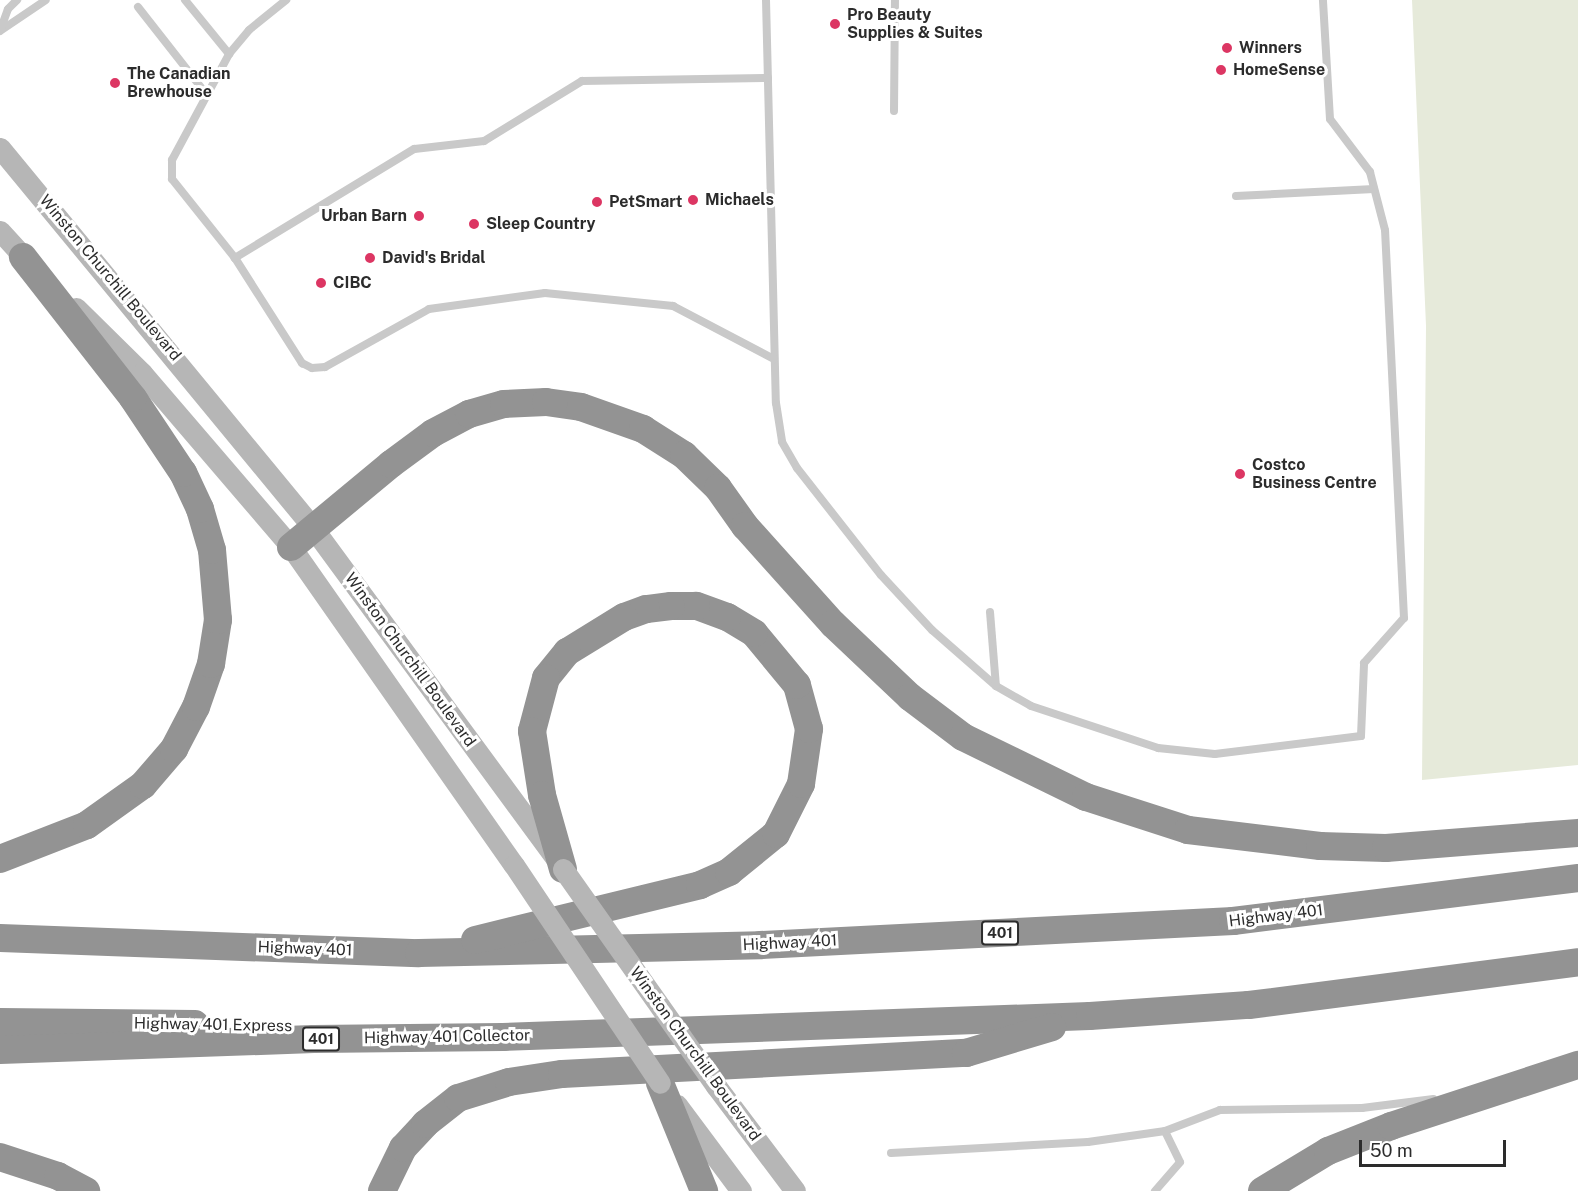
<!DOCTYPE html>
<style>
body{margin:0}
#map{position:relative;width:1578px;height:1191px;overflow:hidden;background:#fff;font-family:"Public Sans",sans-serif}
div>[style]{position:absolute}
.green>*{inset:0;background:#e6eada}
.lane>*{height:8px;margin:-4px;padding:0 4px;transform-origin:4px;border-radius:4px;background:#c9c9c9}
.secondary>*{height:21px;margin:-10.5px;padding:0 10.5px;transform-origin:10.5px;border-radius:10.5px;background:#b6b6b6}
.highway>*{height:28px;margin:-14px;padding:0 14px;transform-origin:14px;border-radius:14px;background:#939393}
.secondary-bridge>*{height:21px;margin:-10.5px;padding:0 10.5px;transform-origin:10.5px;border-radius:10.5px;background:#b6b6b6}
.dots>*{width:16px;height:16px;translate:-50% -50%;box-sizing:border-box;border:3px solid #fff;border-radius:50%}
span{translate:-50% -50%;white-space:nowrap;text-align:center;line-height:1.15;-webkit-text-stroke:6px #fff;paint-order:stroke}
.shield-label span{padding:2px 4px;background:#fff;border:2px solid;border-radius:4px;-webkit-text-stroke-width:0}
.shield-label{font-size:15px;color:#2c2c2c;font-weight:700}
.poi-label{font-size:16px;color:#2c2c2c;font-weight:700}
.left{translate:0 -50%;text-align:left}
.right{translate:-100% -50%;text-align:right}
.street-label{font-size:16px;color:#2c2c2c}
.scale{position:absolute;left:1359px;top:1140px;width:147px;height:27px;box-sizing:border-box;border:3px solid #2c2c2c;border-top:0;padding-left:8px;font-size:18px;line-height:21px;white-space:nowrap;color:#2c2c2c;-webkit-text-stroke:4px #fff;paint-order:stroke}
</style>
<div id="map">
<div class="green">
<i style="clip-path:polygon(1412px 0,1578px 0,1578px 765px,1422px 780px,1426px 326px)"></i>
</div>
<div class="lane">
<i style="left:185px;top:0;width:70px;rotate:50.8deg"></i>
<i style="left:766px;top:0;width:403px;rotate:88.6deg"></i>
<i style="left:776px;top:403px;width:39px;rotate:81deg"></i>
<i style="left:782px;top:442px;width:30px;rotate:60deg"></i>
<i style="left:797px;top:468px;width:136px;rotate:51.9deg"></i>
<i style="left:881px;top:575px;width:75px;rotate:47.2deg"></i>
<i style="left:932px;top:630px;width:85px;rotate:41.2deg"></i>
<i style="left:996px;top:686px;width:40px;rotate:29.7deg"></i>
<i style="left:1031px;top:706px;width:134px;rotate:18.3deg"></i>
<i style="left:1158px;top:748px;width:57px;rotate:6deg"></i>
<i style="left:1215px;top:754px;width:147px;rotate:-7deg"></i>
<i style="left:1361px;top:736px;width:73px;rotate:-87.6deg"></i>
<i style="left:1364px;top:663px;width:60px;rotate:-48.4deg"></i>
<i style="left:1404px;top:618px;width:388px;rotate:-92.8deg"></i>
<i style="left:1385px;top:230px;width:60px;rotate:-104.5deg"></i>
<i style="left:1370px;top:172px;width:66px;rotate:-127deg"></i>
<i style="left:1330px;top:119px;width:119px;rotate:-93.4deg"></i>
<i style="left:138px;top:7px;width:112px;rotate:51.9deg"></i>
<i style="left:0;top:31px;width:55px;rotate:-34deg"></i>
<i style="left:0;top:31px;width:23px;rotate:-70deg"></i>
<i style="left:8px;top:9px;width:13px;rotate:-45deg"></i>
<i style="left:768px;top:78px;width:186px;rotate:179.1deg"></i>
<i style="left:582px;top:81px;width:115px;rotate:148.5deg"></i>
<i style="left:484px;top:141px;width:70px;rotate:173.5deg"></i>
<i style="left:414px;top:149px;width:210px;rotate:148.7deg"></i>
<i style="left:235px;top:258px;width:125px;rotate:57.5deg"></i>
<i style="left:302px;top:363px;width:11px;rotate:27deg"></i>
<i style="left:312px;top:368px;width:13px;rotate:-4deg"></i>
<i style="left:325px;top:367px;width:119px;rotate:-29.1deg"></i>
<i style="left:429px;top:309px;width:117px;rotate:-7.9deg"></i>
<i style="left:545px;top:293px;width:129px;rotate:5.8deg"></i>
<i style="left:673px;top:306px;width:114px;rotate:27.7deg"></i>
<i style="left:894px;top:111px;width:111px;rotate:-89.5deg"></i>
<i style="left:1236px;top:196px;width:138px;rotate:-2.9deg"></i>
<i style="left:235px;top:258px;width:101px;rotate:-128.6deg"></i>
<i style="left:172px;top:179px;width:19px;rotate:-90deg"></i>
<i style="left:172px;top:160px;width:120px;rotate:-61.7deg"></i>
<i style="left:229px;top:54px;width:31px;rotate:-50deg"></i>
<i style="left:249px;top:30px;width:48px;rotate:-39deg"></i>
<i style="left:990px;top:612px;width:74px;rotate:85.4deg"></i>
<i style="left:891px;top:1153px;width:197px;rotate:-3.2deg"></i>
<i style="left:1088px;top:1142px;width:78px;rotate:-8.1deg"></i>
<i style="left:1165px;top:1131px;width:59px;rotate:-20.9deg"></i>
<i style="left:1220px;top:1110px;width:142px;rotate:-0.8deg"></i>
<i style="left:1362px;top:1108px;width:72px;rotate:-7.2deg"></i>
<i style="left:1155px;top:1191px;width:38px;rotate:-49deg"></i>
<i style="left:1180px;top:1162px;width:34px;rotate:-116deg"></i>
</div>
<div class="secondary">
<i style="left:0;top:148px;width:492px;rotate:50.5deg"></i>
<i style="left:313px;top:528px;width:409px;rotate:53.7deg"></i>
<i style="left:0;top:231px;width:47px;rotate:47.6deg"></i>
<i style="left:76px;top:308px;width:93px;rotate:44.6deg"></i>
<i style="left:142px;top:373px;width:229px;rotate:49.4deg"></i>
<i style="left:291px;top:547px;width:388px;rotate:55deg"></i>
<i style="left:716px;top:1086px;width:131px;rotate:53deg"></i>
<i style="left:677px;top:1105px;width:107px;rotate:53.3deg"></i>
</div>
<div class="highway">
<i style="left:291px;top:547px;width:130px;rotate:-39.7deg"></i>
<i style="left:391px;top:464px;width:52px;rotate:-36.4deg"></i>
<i style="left:433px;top:433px;width:41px;rotate:-27.8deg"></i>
<i style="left:469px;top:414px;width:36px;rotate:-16deg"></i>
<i style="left:504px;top:404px;width:42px;rotate:-2.7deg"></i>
<i style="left:546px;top:402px;width:35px;rotate:8deg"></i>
<i style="left:581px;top:407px;width:66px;rotate:19.5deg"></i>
<i style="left:643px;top:429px;width:49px;rotate:32.4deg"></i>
<i style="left:684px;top:455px;width:47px;rotate:44.1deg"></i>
<i style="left:718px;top:488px;width:47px;rotate:54.6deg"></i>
<i style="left:745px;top:526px;width:132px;rotate:48.1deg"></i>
<i style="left:833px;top:624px;width:106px;rotate:43.5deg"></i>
<i style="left:910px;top:697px;width:66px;rotate:37deg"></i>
<i style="left:963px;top:737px;width:137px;rotate:26deg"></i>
<i style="left:1086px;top:797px;width:107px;rotate:17.9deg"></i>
<i style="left:1188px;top:830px;width:133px;rotate:6.9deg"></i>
<i style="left:1320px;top:846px;width:66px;rotate:1.7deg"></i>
<i style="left:1386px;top:848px;width:193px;rotate:-4.5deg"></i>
<i style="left:0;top:859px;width:93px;rotate:-21.3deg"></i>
<i style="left:87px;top:825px;width:69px;rotate:-35.5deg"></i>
<i style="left:143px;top:785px;width:48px;rotate:-49.3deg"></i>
<i style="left:174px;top:749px;width:47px;rotate:-62.4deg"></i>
<i style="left:196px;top:707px;width:46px;rotate:-70.8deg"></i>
<i style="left:211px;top:664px;width:45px;rotate:-81deg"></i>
<i style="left:218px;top:620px;width:70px;rotate:-94.9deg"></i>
<i style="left:212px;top:550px;width:43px;rotate:-106.3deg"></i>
<i style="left:200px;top:509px;width:40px;rotate:-115deg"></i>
<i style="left:183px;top:473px;width:90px;rotate:-123.7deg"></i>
<i style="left:133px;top:398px;width:179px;rotate:-128deg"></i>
<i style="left:0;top:938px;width:419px;rotate:2.1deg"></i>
<i style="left:419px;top:953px;width:341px;rotate:-1.3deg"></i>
<i style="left:760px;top:945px;width:474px;rotate:-2.9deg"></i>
<i style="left:1233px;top:921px;width:348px;rotate:-7.1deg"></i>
<i style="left:475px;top:940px;width:232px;rotate:-13.7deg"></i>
<i style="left:700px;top:885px;width:32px;rotate:-24deg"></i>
<i style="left:729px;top:872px;width:60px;rotate:-39deg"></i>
<i style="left:776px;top:834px;width:56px;rotate:-63.4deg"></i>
<i style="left:801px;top:784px;width:56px;rotate:-81.7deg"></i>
<i style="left:809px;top:729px;width:46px;rotate:-105.3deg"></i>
<i style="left:797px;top:685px;width:67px;rotate:-129.6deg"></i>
<i style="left:754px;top:633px;width:31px;rotate:-149deg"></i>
<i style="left:727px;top:617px;width:33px;rotate:-160deg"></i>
<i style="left:696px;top:606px;width:25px;rotate:180deg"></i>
<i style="left:671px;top:606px;width:25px;rotate:173deg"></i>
<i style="left:646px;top:609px;width:23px;rotate:160deg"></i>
<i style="left:624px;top:617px;width:67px;rotate:148.4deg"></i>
<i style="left:567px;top:652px;width:33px;rotate:129deg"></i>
<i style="left:546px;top:678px;width:55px;rotate:104.8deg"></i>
<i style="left:532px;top:731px;width:65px;rotate:81.1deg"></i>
<i style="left:542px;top:795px;width:77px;rotate:74.2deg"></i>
<i style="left:0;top:1022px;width:195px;rotate:0.6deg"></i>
<i style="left:0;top:1050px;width:314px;rotate:-2deg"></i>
<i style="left:314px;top:1039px;width:189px;rotate:-0.6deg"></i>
<i style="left:503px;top:1037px;width:587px;rotate:-2.05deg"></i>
<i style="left:1090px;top:1016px;width:159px;rotate:-4deg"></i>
<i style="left:1249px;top:1005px;width:332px;rotate:-7.4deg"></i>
<i style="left:660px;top:1083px;width:117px;rotate:67.8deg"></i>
<i style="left:0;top:1157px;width:61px;rotate:18.1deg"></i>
<i style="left:58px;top:1176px;width:32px;rotate:28deg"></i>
<i style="left:382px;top:1191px;width:48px;rotate:-64deg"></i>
<i style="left:403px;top:1148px;width:33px;rotate:-47deg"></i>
<i style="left:425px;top:1124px;width:42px;rotate:-38.2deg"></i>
<i style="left:458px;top:1098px;width:53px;rotate:-17.4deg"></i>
<i style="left:509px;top:1082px;width:54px;rotate:-8.6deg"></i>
<i style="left:562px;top:1074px;width:405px;rotate:-3deg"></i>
<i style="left:966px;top:1053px;width:90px;rotate:-16.8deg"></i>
<i style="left:1262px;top:1191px;width:77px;rotate:-31.2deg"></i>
<i style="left:1328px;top:1151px;width:68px;rotate:-21.6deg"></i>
<i style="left:1391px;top:1126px;width:197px;rotate:-18.1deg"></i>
</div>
<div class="secondary-bridge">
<i style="left:514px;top:865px;width:262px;rotate:56.2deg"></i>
<i style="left:563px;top:869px;width:266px;rotate:54.8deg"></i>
</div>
<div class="dots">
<i style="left:835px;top:24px;background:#dc3663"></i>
<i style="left:1227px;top:48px;background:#dc3663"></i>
<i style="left:1221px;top:70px;background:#dc3663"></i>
<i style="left:115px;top:83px;background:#dc3663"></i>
<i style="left:693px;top:200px;background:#dc3663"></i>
<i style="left:597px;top:202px;background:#dc3663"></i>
<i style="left:419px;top:216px;background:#dc3663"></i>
<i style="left:474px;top:224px;background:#dc3663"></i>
<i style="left:370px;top:258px;background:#dc3663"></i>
<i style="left:321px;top:283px;background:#dc3663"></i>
<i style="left:1240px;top:474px;background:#dc3663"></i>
</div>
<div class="shield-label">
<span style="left:1000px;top:933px">401</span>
<span style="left:321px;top:1039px">401</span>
</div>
<div class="poi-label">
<span class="left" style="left:847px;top:24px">Pro Beauty<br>Supplies &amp; Suites</span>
<span class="left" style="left:1239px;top:48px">Winners</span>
<span class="left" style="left:1233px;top:70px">HomeSense</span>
<span class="left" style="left:127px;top:83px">The Canadian<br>Brewhouse</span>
<span class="left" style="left:705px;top:200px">Michaels</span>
<span class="left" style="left:609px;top:202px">PetSmart</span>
<span class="right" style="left:407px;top:216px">Urban Barn</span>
<span class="left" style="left:486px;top:224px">Sleep Country</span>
<span class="left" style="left:382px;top:258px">David's Bridal</span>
<span class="left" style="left:333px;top:283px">CIBC</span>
<span class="left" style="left:1252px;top:474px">Costco<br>Business Centre</span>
</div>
<div class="street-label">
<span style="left:110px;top:278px;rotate:50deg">Winston Churchill Boulevard</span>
<span style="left:410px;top:660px;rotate:54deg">Winston Churchill Boulevard</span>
<span style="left:1276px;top:916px;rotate:-7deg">Highway 401</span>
<span style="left:790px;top:943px;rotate:-3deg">Highway 401</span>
<span style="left:305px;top:949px;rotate:2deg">Highway 401</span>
<span style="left:213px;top:1025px;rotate:1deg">Highway 401 Express</span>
<span style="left:447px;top:1037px;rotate:-1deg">Highway 401 Collector</span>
<span style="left:695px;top:1054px;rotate:54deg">Winston Churchill Boulevard</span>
</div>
<div class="scale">50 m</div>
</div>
